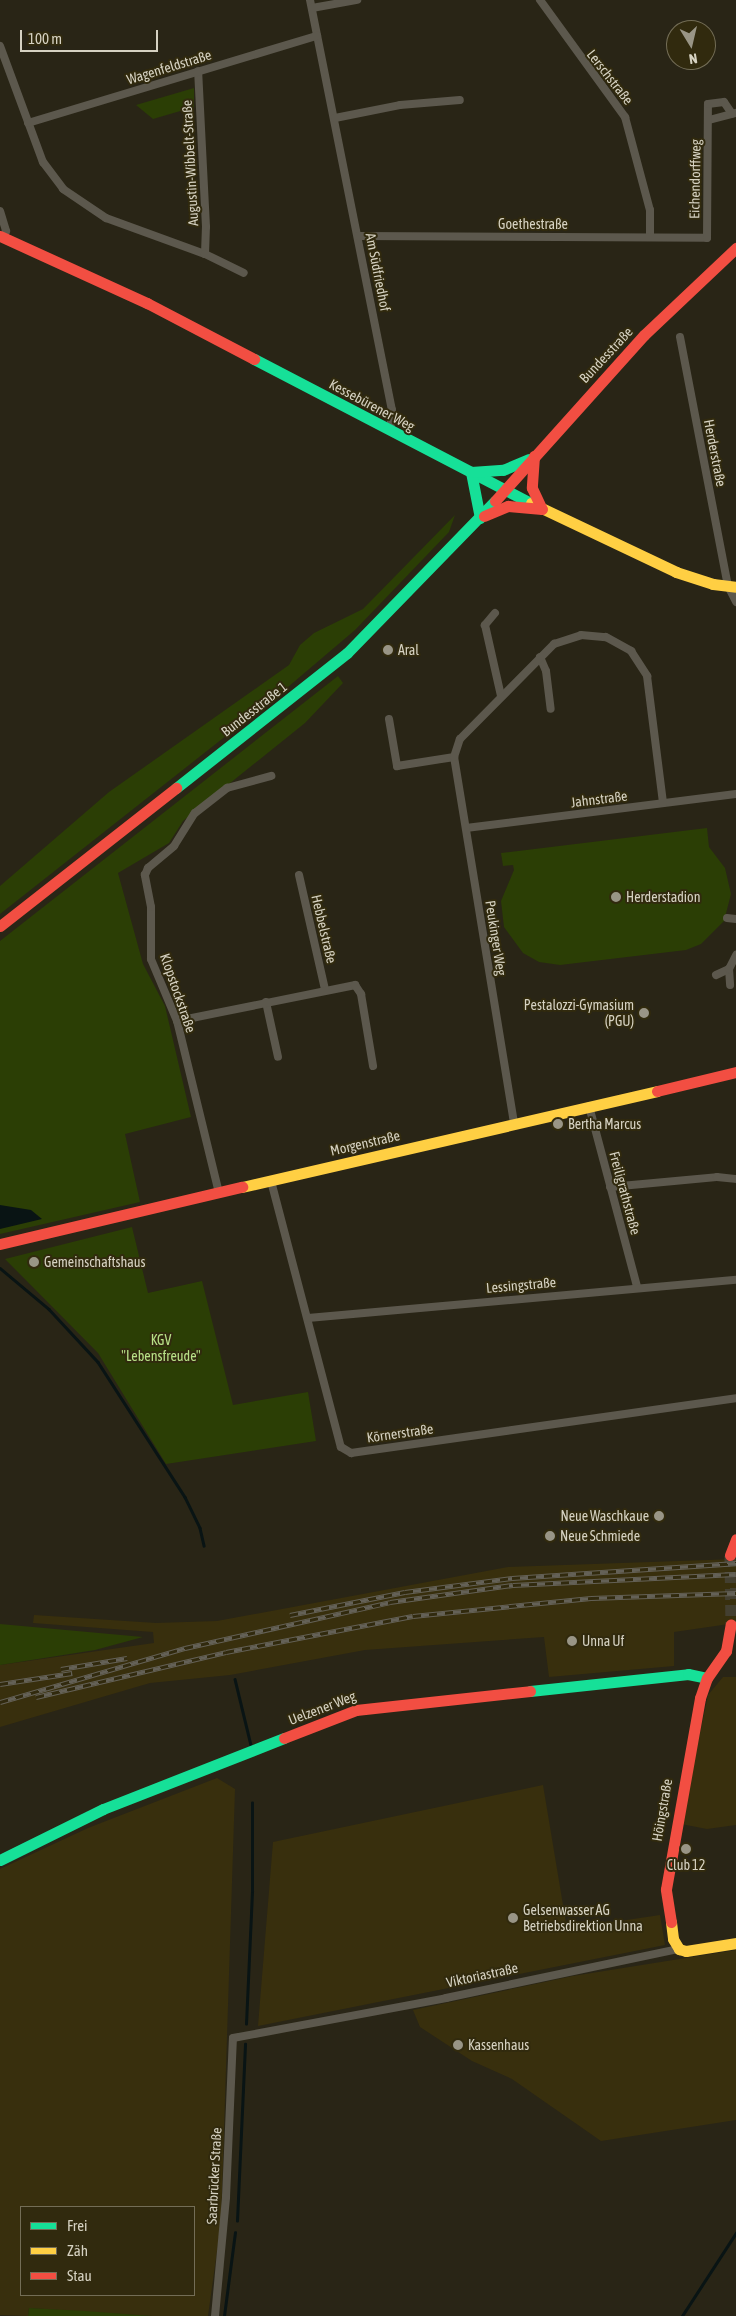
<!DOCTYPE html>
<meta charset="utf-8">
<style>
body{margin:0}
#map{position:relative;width:736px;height:2316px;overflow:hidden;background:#292516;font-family:"Asap Condensed",sans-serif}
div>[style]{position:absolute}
.built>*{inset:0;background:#382f0d}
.green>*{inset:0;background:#2b3e05}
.water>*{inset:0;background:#091414}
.stream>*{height:2.5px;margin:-1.25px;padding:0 1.25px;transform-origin:1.25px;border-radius:1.25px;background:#091414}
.secondary-tunnel>*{height:11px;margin-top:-5.5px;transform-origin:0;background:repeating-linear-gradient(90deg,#433f30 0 11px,transparent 0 16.5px)}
.street>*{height:8px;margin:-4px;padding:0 4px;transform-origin:4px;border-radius:4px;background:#5c584d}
.fast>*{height:11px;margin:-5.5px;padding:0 5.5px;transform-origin:5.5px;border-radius:5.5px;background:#16e098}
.slow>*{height:11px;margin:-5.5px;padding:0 5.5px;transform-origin:5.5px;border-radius:5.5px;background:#ffcf43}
.jam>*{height:11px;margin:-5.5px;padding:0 5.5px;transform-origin:5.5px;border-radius:5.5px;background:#f24e42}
.rail>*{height:4.5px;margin-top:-2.25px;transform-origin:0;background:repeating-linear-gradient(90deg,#312a0e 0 8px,#646157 0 16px);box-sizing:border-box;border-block:1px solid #646157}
.dots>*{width:14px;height:14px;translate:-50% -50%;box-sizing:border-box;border:2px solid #312a0e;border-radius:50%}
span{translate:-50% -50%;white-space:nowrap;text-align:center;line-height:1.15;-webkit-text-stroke:4px #312a0e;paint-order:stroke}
.street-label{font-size:14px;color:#d6d2c2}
.poi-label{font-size:14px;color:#d6d2c2}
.left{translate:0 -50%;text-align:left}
.right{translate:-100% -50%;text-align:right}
.park-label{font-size:14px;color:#b8e188}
.legend{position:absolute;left:20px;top:2206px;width:175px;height:90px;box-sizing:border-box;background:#312a0e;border:1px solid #736d56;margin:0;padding:6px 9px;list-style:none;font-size:15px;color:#d6d2c2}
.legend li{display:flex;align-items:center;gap:10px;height:25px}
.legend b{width:25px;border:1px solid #736d56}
.north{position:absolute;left:666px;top:20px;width:50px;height:50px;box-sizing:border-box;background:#312a0e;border:1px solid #736d56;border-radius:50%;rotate:171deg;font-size:14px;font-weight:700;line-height:20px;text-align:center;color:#d6d2c2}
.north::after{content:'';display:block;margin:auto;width:18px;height:22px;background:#999586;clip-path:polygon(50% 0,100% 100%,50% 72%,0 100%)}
.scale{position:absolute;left:20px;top:30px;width:138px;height:22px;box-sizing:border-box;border:2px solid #d6d2c2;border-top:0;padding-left:6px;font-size:15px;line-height:18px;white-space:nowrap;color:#d6d2c2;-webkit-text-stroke:4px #312a0e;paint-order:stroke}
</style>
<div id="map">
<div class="built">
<i style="clip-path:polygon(736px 1559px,736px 1623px,674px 1632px,674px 1666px,549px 1677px,544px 1637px,365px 1650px,230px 1675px,150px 1683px,0 1727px,0 1665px,154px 1643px,153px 1632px,33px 1623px,34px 1615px,156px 1623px,217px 1621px,508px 1567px)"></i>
<i style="clip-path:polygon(723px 1677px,736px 1677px,736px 1825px,707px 1829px,681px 1824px,708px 1695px)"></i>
<i style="clip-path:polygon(evenodd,217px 1778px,235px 1789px,221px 2222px,208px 2316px,152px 2316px,29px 2308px,28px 2316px,0 2315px,0 1869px,88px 1828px,217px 1778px,21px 2207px,194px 2207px,194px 2295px,21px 2295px,21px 2207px)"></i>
<i style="clip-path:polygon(543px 1785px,567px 1929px,660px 1915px,665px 1945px,258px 2026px,273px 1842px)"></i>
<i style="clip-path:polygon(736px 1950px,736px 2120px,601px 2141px,512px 2079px,472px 2061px,420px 2027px,413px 2010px,573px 1976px)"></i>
</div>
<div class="green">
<i style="clip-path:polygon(194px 88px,194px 107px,153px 119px,136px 105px)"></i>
<i style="clip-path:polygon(455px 515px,449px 532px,355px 630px,288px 687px,0 914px,0 886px,109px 792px,289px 665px,300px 645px,314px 633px,363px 609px)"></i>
<i style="clip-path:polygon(338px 676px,343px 683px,305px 723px,183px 821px,169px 843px,118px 873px,143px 964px,165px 1006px,191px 1117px,125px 1134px,140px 1202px,0 1234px,0 941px)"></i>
<i style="clip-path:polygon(707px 828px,709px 847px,725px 868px,731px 894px,724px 921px,701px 944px,686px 950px,560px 965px,539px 962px,523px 953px,504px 927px,501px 901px,514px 870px,513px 865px,503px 866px,501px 853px)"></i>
<i style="clip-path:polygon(132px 1227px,148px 1293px,202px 1281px,233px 1405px,308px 1392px,316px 1441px,166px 1464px,98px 1353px,5px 1259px)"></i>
<i style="clip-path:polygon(0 1624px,143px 1637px,95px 1650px,0 1665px)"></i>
<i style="clip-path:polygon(29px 2308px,85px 2311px,152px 2316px,28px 2316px)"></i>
</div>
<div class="water">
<i style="clip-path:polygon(0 1205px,31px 1210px,42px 1219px,0 1229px)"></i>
</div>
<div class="stream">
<i style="left:0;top:1268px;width:64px;rotate:39.9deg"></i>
<i style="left:49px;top:1309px;width:72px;rotate:47.2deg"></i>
<i style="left:98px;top:1362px;width:161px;rotate:57.2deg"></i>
<i style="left:185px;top:1497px;width:34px;rotate:64deg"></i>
<i style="left:200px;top:1528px;width:18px;rotate:77deg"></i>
<i style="left:235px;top:1679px;width:68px;rotate:76.4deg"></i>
<i style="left:246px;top:2024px;width:133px;rotate:-87.4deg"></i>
<i style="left:252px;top:1891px;width:88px;rotate:-90deg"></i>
<i style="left:237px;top:2221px;width:177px;rotate:-87.4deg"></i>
<i style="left:224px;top:2316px;width:84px;rotate:-82.5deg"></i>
<i style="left:682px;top:2316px;width:99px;rotate:-57deg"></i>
</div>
<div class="secondary-tunnel">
<i style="left:730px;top:1555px;width:69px;rotate:89.2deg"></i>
</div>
<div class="street">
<i style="left:310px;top:0;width:418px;rotate:78.7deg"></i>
<i style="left:392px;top:410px;width:21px;rotate:95deg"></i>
<i style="left:540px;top:0;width:145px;rotate:54deg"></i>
<i style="left:625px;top:117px;width:96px;rotate:75deg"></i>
<i style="left:650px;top:210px;width:27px;rotate:90deg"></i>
<i style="left:312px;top:8px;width:46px;rotate:-10.1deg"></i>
<i style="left:0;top:46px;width:124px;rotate:69.7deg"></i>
<i style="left:43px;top:162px;width:34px;rotate:53deg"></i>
<i style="left:63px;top:189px;width:52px;rotate:34deg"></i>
<i style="left:106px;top:218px;width:105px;rotate:20deg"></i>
<i style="left:205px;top:254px;width:27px;rotate:-88deg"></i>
<i style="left:206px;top:227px;width:156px;rotate:-92.9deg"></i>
<i style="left:335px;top:118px;width:66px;rotate:-11.3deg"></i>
<i style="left:400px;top:105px;width:60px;rotate:-4.8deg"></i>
<i style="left:709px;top:120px;width:28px;rotate:-15deg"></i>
<i style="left:28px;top:123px;width:302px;rotate:-16.8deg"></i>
<i style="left:0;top:211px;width:21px;rotate:73deg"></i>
<i style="left:6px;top:231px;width:7px;rotate:117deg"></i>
<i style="left:358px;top:236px;width:349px;rotate:0.3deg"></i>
<i style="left:707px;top:238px;width:134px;rotate:-89.6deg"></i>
<i style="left:708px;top:104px;width:16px;rotate:-7deg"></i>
<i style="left:724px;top:102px;width:14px;rotate:56deg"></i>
<i style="left:205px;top:254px;width:43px;rotate:26deg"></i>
<i style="left:680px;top:337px;width:254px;rotate:79.1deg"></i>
<i style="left:728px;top:586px;width:18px;rotate:63deg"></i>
<i style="left:495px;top:613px;width:16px;rotate:130deg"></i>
<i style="left:485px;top:625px;width:73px;rotate:77.3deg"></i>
<i style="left:540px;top:657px;width:15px;rotate:67deg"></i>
<i style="left:546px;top:671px;width:38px;rotate:83deg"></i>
<i style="left:389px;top:719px;width:48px;rotate:80.3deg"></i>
<i style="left:397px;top:766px;width:58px;rotate:-9deg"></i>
<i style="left:466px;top:828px;width:272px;rotate:-7.2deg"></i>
<i style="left:299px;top:875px;width:117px;rotate:77.2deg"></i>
<i style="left:727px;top:918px;width:9px;rotate:6deg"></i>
<i style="left:729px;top:969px;width:16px;rotate:86deg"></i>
<i style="left:716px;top:975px;width:14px;rotate:-25deg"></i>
<i style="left:729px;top:969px;width:16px;rotate:-63deg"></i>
<i style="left:266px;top:1002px;width:56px;rotate:77.7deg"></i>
<i style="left:177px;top:1021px;width:182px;rotate:-11.4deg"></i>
<i style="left:355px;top:985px;width:11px;rotate:56deg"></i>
<i style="left:361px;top:994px;width:73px;rotate:80.5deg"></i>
<i style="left:589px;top:1106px;width:187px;rotate:75.1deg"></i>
<i style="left:514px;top:1123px;width:371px;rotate:-99.3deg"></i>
<i style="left:454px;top:757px;width:19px;rotate:-72deg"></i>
<i style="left:460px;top:739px;width:134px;rotate:-45.3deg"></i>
<i style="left:554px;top:644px;width:28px;rotate:-18deg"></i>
<i style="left:581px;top:635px;width:25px;rotate:5deg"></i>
<i style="left:606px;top:637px;width:29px;rotate:29deg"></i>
<i style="left:631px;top:651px;width:30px;rotate:57deg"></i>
<i style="left:647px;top:676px;width:128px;rotate:82.8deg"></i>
<i style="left:271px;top:1181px;width:275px;rotate:75.3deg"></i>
<i style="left:341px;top:1447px;width:12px;rotate:31deg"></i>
<i style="left:351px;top:1453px;width:389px;rotate:-8.1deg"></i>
<i style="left:610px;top:1187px;width:107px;rotate:-5.3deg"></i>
<i style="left:717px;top:1177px;width:18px;rotate:6deg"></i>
<i style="left:219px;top:1193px;width:177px;rotate:-103.7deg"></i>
<i style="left:177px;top:1021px;width:67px;rotate:-112.8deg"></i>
<i style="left:151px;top:959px;width:52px;rotate:-90deg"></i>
<i style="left:151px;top:907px;width:33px;rotate:-101deg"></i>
<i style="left:145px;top:875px;width:8px;rotate:-67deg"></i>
<i style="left:148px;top:868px;width:34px;rotate:-40deg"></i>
<i style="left:174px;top:846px;width:39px;rotate:-58deg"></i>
<i style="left:195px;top:813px;width:41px;rotate:-38deg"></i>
<i style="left:227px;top:788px;width:46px;rotate:-15.3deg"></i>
<i style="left:308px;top:1318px;width:430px;rotate:-5.1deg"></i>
<i style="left:215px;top:2316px;width:120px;rotate:-84.7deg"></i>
<i style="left:226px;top:2197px;width:159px;rotate:-87.5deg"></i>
<i style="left:233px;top:2038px;width:217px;rotate:-10.6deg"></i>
<i style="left:446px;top:1998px;width:238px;rotate:-11.9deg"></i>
</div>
<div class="fast">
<i style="left:254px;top:359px;width:312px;rotate:27.5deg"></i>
<i style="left:480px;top:518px;width:47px;rotate:-101.1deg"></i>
<i style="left:471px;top:472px;width:32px;rotate:-4deg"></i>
<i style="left:503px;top:470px;width:28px;rotate:-23deg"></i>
<i style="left:176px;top:788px;width:218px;rotate:-38.3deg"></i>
<i style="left:347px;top:653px;width:212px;rotate:-45.8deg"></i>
<i style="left:530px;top:1691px;width:159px;rotate:-6.1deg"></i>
<i style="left:688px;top:1674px;width:19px;rotate:12deg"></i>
<i style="left:0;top:1860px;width:115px;rotate:-26.3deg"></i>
<i style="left:103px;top:1809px;width:194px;rotate:-21.4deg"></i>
</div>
<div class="slow">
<i style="left:531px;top:503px;width:161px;rotate:25.4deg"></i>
<i style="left:676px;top:572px;width:39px;rotate:18deg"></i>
<i style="left:713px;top:584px;width:23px;rotate:7deg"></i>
<i style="left:242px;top:1187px;width:426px;rotate:-13deg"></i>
<i style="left:671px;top:1922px;width:17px;rotate:83deg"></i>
<i style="left:673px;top:1939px;width:12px;rotate:59deg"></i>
<i style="left:679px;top:1949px;width:7px;rotate:16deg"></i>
<i style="left:686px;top:1951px;width:51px;rotate:-9.1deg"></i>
</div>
<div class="jam">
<i style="left:0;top:236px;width:162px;rotate:24.5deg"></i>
<i style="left:147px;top:303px;width:121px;rotate:27.6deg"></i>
<i style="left:534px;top:456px;width:32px;rotate:94deg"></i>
<i style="left:532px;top:488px;width:23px;rotate:65deg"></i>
<i style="left:495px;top:501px;width:223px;rotate:-48.1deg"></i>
<i style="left:644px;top:335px;width:127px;rotate:-43.4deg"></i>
<i style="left:484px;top:516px;width:26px;rotate:-23deg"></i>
<i style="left:508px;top:506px;width:34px;rotate:5deg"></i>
<i style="left:0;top:926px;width:224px;rotate:-38.1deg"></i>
<i style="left:657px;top:1091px;width:81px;rotate:-13.5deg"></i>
<i style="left:0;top:1244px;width:249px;rotate:-13.3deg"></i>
<i style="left:730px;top:1555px;width:17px;rotate:-69deg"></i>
<i style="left:284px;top:1738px;width:77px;rotate:-21.3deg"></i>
<i style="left:356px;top:1710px;width:175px;rotate:-6.2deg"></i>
<i style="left:671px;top:1922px;width:33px;rotate:-99deg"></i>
<i style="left:666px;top:1889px;width:194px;rotate:-79.9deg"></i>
<i style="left:700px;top:1698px;width:21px;rotate:-71deg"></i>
<i style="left:707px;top:1678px;width:33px;rotate:-55deg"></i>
<i style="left:726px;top:1651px;width:27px;rotate:-80deg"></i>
</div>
<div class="rail">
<i style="left:290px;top:1615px;width:117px;rotate:-11.3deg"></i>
<i style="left:405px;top:1592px;width:108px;rotate:-7.5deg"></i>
<i style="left:512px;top:1578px;width:225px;rotate:-3.8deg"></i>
<i style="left:61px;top:1669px;width:67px;rotate:-9.5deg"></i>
<i style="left:0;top:1684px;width:73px;rotate:-8.7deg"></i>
<i style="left:36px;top:1697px;width:195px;rotate:-13.3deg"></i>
<i style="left:226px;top:1652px;width:190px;rotate:-10.9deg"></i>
<i style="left:413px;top:1616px;width:179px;rotate:-5.8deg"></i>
<i style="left:591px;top:1598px;width:145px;rotate:-2deg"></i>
<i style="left:0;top:1702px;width:193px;rotate:-16.3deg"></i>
<i style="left:185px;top:1648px;width:210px;rotate:-12.6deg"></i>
<i style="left:390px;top:1602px;width:124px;rotate:-7.9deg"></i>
<i style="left:513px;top:1585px;width:223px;rotate:-2.8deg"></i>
</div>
<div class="dots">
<i style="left:388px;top:650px;background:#999586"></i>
<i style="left:616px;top:897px;background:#999586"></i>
<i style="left:644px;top:1013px;background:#999586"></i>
<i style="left:558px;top:1124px;background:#999586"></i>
<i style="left:34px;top:1262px;background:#999586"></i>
<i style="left:659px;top:1516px;background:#999586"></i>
<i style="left:550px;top:1536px;background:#999586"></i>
<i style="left:572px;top:1641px;background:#999586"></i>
<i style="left:686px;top:1849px;background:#999586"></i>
<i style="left:513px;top:1918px;background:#999586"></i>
<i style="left:458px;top:2045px;background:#999586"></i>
</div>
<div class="street-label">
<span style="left:169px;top:67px;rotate:-17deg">Wagenfeldstraße</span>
<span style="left:610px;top:77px;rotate:52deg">Lerschstraße</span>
<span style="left:190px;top:163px;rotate:-93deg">Augustin-Wibbelt-Straße</span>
<span style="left:695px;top:179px;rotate:-89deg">Eichendorffweg</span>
<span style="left:533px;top:224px">Goethestraße</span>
<span style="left:378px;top:272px;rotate:79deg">Am Südfriedhof</span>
<span style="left:606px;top:355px;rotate:-47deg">Bundesstraße</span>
<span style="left:372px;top:405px;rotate:28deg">Kessebürener Weg</span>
<span style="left:715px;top:453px;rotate:79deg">Herderstraße</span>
<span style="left:254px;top:709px;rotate:-38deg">Bundesstraße 1</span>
<span style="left:599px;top:799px;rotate:-7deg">Jahnstraße</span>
<span style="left:324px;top:929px;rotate:77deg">Hebbelstraße</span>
<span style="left:496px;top:938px;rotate:81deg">Peukinger Weg</span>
<span style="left:178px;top:993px;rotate:71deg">Klopstockstraße</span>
<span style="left:365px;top:1143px;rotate:-13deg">Morgenstraße</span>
<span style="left:625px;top:1193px;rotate:75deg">Freiligrathstraße</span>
<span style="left:521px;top:1285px;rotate:-5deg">Lessingstraße</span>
<span style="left:400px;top:1433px;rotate:-8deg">Körnerstraße</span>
<span style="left:322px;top:1708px;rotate:-21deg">Uelzener Weg</span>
<span style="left:662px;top:1810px;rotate:-80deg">Höingstraße</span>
<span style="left:482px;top:1975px;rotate:-12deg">Viktoriastraße</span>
<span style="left:214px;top:2176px;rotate:-87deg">Saarbrücker Straße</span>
</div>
<div class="poi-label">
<span class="left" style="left:398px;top:650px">Aral</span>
<span class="left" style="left:626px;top:897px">Herderstadion</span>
<span class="right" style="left:634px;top:1013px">Pestalozzi-Gymasium<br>(PGU)</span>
<span class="left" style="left:568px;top:1124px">Bertha Marcus</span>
<span class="left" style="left:44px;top:1262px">Gemeinschaftshaus</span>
<span class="right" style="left:649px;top:1516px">Neue Waschkaue</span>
<span class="left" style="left:560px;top:1536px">Neue Schmiede</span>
<span class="left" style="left:582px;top:1641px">Unna Uf</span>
<span style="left:686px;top:1865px">Club 12</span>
<span class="left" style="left:523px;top:1918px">Gelsenwasser AG<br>Betriebsdirektion Unna</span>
<span class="left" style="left:468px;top:2045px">Kassenhaus</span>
</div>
<div class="park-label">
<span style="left:161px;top:1348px">KGV<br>"Lebensfreude"</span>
</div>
<ul class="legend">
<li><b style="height:6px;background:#16e098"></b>Frei</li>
<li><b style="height:6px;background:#ffcf43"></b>Zäh</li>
<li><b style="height:6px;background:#f24e42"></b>Stau</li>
</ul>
<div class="north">N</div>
<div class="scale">100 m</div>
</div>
